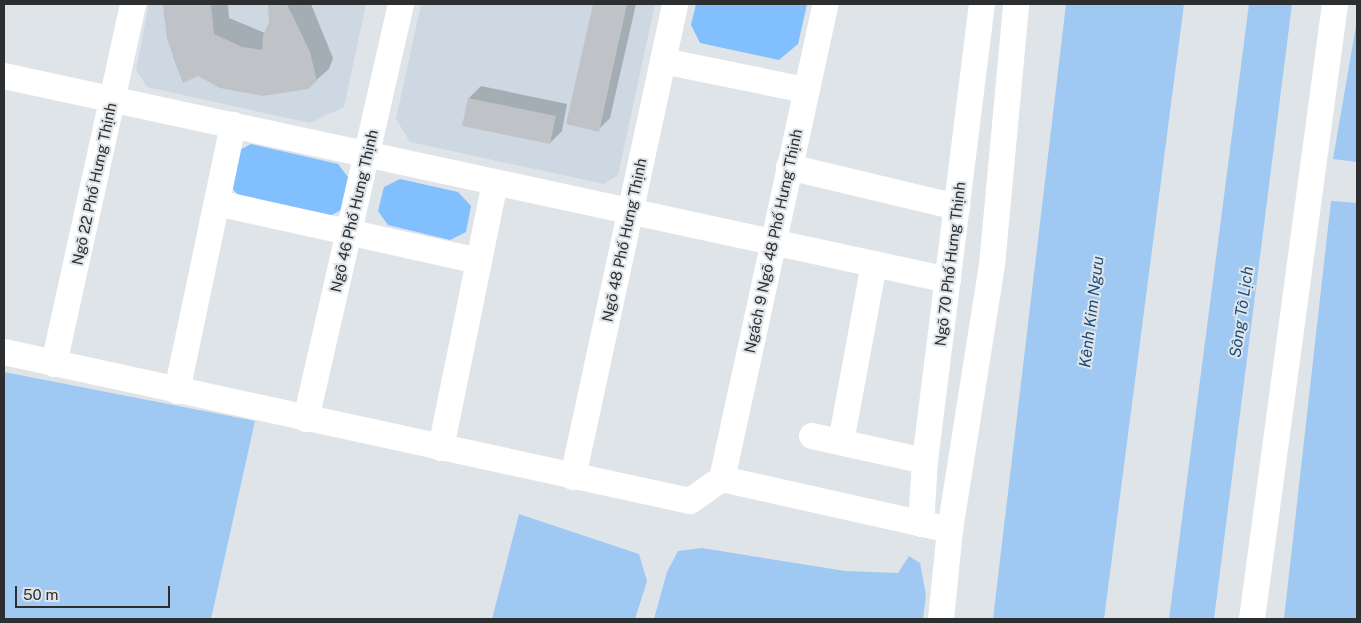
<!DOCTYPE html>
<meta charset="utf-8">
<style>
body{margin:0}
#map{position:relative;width:1361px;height:623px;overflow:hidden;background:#dfe4e9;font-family:"Public Sans",sans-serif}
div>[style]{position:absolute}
.built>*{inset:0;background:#ced8e2}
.green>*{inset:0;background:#81bfff}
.water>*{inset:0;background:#9fc8f2}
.shadow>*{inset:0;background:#0003}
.building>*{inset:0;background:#bfc3c7}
.minor>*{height:26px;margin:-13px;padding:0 13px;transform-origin:13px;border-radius:13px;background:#fff}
span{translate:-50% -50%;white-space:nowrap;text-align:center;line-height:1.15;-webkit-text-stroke:4px #dfe4e9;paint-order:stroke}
.street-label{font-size:15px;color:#2c2e30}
.water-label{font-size:16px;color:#1d4d7b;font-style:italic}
.frame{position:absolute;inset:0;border:5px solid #2c2e30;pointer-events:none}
.scale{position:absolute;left:15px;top:586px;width:155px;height:22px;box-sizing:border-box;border:2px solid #2c2e30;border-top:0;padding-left:6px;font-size:15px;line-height:18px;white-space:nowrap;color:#2c2e30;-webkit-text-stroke:4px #dfe4e9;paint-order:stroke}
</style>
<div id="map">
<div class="built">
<i style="clip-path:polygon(149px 4px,366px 4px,344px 107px,310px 123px,147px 87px,136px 70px)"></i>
<i style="clip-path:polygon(421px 4px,655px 4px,618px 175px,604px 184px,410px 142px,396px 119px)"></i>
</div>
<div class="green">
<i style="clip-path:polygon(696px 4px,807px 4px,798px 44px,779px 60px,700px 43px,691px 25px)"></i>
<i style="clip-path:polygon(251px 144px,338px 164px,348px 177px,341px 210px,326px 218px,242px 199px,228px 184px,234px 153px)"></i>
<i style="clip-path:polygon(400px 179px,458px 192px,471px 206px,466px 232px,450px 240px,388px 225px,378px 211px,384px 187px)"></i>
</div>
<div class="water">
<i style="clip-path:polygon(1066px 4px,1184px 4px,1104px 619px,993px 619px)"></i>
<i style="clip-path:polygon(1249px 4px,1292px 4px,1214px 619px,1169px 619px)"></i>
<i style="clip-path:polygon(1357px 20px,1357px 162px,1333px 159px)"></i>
<i style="clip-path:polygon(1331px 201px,1357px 203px,1357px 619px,1284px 619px)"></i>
<i style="clip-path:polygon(4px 372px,255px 421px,211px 619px,4px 619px)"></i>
<i style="clip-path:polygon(519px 514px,639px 554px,647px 581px,635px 619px,492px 619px)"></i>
<i style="clip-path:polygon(702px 548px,845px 571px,898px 573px,909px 556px,920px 563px,926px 595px,923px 619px,654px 619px,667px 572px,678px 551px)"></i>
</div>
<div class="shadow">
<i style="clip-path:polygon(165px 4px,228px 4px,229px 18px,265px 33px,270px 22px,269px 4px,311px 4px,333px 58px,329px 69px,307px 88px,198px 75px,183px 82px,174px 59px,164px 15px)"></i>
<i style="clip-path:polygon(594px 4px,636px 4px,610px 118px,598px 130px,567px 124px)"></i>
<i style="clip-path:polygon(481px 86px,567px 104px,562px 131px,550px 143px,469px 98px)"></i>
</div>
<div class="building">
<i style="clip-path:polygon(163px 4px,211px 4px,214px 34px,242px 47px,262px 50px,263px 36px,269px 22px,268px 4px,287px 4px,310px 52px,317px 81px,308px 89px,263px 96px,220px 88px,198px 76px,183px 83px,167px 39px)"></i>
<i style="clip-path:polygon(593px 4px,627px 4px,599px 132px,566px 124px)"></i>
<i style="clip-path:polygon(468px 98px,556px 116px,550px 144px,462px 126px)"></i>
</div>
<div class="minor">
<i style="left:663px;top:61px;width:145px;rotate:11.5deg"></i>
<i style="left:4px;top:76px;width:966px;rotate:12.19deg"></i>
<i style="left:789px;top:167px;width:173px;rotate:13.4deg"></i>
<i style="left:217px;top:203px;width:268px;rotate:12.5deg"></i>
<i style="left:4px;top:352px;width:702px;rotate:12.25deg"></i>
<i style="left:690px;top:501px;width:39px;rotate:-35deg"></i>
<i style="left:722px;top:479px;width:234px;rotate:12.6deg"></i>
<i style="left:54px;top:364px;width:369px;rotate:-77.6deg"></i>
<i style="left:177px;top:391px;width:272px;rotate:-78.1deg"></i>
<i style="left:306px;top:419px;width:426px;rotate:-77.1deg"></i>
<i style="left:812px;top:436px;width:116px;rotate:12.5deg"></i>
<i style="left:841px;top:442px;width:181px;rotate:-79.5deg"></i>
<i style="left:441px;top:448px;width:271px;rotate:-78.5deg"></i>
<i style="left:573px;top:477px;width:484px;rotate:-77.8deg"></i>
<i style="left:722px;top:479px;width:486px;rotate:-77.7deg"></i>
<i style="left:921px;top:524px;width:63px;rotate:-86.4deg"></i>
<i style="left:925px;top:461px;width:461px;rotate:-82.9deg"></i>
<i style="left:941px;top:619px;width:89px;rotate:-84.2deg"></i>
<i style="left:950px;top:530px;width:268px;rotate:-81deg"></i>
<i style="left:992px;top:265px;width:262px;rotate:-84.7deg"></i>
<i style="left:1252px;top:619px;width:621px;rotate:-82.31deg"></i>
</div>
<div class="street-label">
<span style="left:94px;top:184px;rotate:-78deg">Ngõ 22 Phố Hưng Thịnh</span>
<span style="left:354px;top:211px;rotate:-77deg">Ngõ 46 Phố Hưng Thịnh</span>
<span style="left:624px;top:240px;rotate:-78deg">Ngõ 48 Phố Hưng Thịnh</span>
<span style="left:773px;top:241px;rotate:-78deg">Ngách 9 Ngõ 48 Phố Hưng Thịnh</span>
<span style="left:950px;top:264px;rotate:-83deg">Ngõ 70 Phố Hưng Thịnh</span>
</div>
<div class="water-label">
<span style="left:1092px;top:312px;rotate:-83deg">Kênh Kim Ngưu</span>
<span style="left:1242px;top:312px;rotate:-82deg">Sông Tô Lịch</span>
</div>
<div class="frame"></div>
<div class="scale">50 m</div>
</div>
